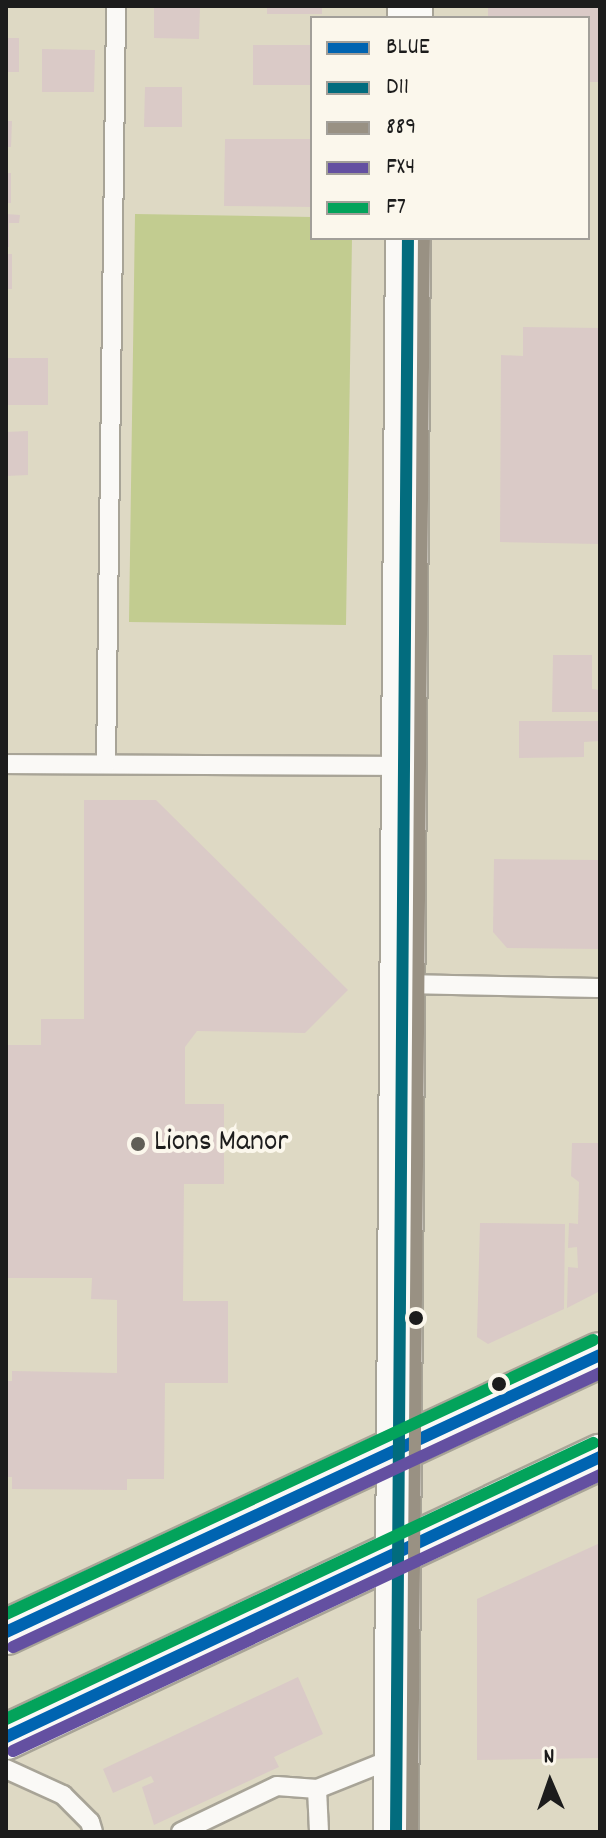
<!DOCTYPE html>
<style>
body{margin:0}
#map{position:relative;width:606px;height:1838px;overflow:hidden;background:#ded9c4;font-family:Dekko,sans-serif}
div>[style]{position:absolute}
.green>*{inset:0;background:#c2cc90}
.building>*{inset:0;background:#dacac7}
.roads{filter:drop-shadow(2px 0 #a8a497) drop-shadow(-2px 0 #a8a497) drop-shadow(0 2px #a8a497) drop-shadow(0 -2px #a8a497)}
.lane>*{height:18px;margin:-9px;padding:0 9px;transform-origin:9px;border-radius:9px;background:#faf9f6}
.secondary>*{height:44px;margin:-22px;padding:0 22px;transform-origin:22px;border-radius:22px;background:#faf9f6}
.primary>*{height:44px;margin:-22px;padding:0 22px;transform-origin:22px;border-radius:22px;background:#faf9f6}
.bus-1>*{height:12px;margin:-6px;padding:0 6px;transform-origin:6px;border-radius:6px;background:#0064b1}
.bus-2>*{height:12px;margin:-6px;padding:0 6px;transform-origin:6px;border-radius:6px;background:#026c7e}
.bus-3>*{height:12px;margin:-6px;padding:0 6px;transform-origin:6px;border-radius:6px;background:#999183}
.bus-4>*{height:12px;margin:-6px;padding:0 6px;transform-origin:6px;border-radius:6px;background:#6450a1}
.bus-5>*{height:12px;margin:-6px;padding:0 6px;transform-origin:6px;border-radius:6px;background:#03a35b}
.dots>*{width:22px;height:22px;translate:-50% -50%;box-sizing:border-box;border:4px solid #fbf7ec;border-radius:50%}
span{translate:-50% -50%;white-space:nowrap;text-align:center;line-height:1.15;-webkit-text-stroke:8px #fbf7ec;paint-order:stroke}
.poi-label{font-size:30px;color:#1c1c1c}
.left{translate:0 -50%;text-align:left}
.frame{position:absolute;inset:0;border:8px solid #1c1c1c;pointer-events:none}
.legend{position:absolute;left:310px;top:16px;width:280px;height:224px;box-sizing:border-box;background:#fbf7ec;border:2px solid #a29f99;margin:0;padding:10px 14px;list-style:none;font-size:24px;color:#1c1c1c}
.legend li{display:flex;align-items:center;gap:16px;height:40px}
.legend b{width:40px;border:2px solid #a29f99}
.north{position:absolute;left:510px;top:1742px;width:80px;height:80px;-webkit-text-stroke:6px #fbf7ec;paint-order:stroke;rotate:358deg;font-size:22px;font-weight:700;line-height:32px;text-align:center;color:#1c1c1c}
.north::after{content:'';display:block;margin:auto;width:28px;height:36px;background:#1c1c1c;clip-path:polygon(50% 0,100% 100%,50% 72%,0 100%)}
</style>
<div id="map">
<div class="green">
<i style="clip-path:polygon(135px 214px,312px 217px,312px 238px,352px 238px,346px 625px,129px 622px)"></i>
</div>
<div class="building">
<i style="clip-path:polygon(154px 6px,200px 6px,199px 39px,154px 38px)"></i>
<i style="clip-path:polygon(267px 6px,322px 6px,322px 14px,267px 14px)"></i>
<i style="clip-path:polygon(488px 6px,600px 6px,600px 82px,588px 82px,588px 18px,488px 18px)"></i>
<i style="clip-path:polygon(6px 38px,19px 38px,19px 72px,6px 72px)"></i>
<i style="clip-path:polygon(253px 45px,312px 45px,312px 85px,253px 85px)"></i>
<i style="clip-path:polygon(42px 49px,95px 50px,94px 92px,42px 92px)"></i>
<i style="clip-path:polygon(145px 87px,182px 87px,182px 127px,144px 127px)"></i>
<i style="clip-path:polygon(6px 121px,12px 121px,11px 147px,6px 147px)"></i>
<i style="clip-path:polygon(225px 139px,312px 139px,312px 207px,224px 206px)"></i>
<i style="clip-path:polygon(6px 173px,11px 173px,11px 203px,6px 203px)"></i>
<i style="clip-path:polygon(6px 214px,20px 215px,19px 223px,6px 223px)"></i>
<i style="clip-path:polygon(6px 223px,9px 223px,9px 247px,6px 247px)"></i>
<i style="clip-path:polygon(6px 254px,12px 254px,12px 289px,6px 289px)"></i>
<i style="clip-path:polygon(523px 327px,600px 328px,600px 544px,500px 542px,501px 355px,523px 356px)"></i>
<i style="clip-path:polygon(6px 358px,48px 358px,48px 405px,6px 405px)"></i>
<i style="clip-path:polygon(28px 431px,28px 475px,6px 476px,6px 432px)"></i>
<i style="clip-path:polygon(553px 655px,592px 655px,592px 689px,600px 690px,600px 712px,552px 712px)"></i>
<i style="clip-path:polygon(519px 721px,600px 721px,600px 741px,584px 742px,584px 757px,519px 758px)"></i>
<i style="clip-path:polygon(84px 800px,156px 800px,348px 990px,305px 1033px,197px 1031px,185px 1047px,185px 1104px,224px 1104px,224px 1184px,184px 1184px,183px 1301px,228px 1301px,228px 1383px,165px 1383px,164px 1479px,127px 1479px,127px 1490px,12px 1489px,12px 1477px,6px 1477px,6px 1381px,12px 1381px,12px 1371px,117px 1373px,117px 1300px,91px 1299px,92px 1278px,6px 1278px,6px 1045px,41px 1045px,41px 1019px,84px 1019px)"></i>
<i style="clip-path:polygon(494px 859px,600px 860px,600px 949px,507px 948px,493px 932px)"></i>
<i style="clip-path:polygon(572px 1143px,600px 1143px,600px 1291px,567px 1308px,568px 1267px,578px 1268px,577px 1247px,568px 1248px,569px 1223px,578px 1224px,579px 1182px,571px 1176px)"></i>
<i style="clip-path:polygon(480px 1223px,565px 1224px,564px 1309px,488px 1344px,477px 1337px)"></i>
<i style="clip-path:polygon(600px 1543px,600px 1758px,477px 1760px,477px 1599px)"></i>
<i style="clip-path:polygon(298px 1677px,323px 1734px,274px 1757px,279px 1767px,154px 1825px,142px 1787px,154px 1782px,151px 1776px,113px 1793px,103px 1769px)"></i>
</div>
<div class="roads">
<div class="lane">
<i style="left:6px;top:764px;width:396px;rotate:0.3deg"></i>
<i style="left:106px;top:764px;width:758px;rotate:-89.24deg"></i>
<i style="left:401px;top:984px;width:199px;rotate:1.2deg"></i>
<i style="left:6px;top:1769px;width:63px;rotate:24.5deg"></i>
<i style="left:63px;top:1795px;width:38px;rotate:45deg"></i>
<i style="left:90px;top:1822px;width:10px;rotate:73deg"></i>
<i style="left:317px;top:1789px;width:43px;rotate:87.3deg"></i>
<i style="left:181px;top:1832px;width:106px;rotate:-25.6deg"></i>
<i style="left:277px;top:1786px;width:40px;rotate:4.3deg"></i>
<i style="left:317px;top:1789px;width:83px;rotate:-21.9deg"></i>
</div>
<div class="secondary">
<i style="left:410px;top:18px;width:12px;rotate:-90deg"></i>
<i style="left:396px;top:1832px;width:1594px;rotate:-89.57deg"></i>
</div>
<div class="primary">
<i style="left:6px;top:1632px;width:655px;rotate:-25deg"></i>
<i style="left:6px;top:1737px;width:657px;rotate:-25.24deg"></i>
</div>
</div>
<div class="bus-1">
<i style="left:6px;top:1632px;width:655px;rotate:-25deg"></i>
<i style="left:6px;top:1737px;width:657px;rotate:-25.24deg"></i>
</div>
<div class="bus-2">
<i style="left:396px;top:1832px;width:1594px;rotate:-89.57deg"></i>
</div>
<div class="bus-3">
<i style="left:412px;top:1832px;width:1594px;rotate:-89.57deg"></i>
</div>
<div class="bus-4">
<i style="left:13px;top:1647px;width:648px;rotate:-25.02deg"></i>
<i style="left:13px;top:1751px;width:649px;rotate:-25.18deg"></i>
</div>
<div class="bus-5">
<i style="left:6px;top:1614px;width:648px;rotate:-25.02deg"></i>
<i style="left:6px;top:1719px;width:649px;rotate:-25.18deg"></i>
</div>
<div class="dots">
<i style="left:138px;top:1144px;background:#605e57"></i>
<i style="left:416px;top:1318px;background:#1c1c1c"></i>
<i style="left:499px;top:1384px;background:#1c1c1c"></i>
</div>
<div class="poi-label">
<span class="left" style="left:154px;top:1144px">Lions Manor</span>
</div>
<div class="frame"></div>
<ul class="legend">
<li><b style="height:10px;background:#0064b1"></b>BLUE</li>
<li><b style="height:10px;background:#026c7e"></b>D11</li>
<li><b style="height:10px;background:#999183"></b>889</li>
<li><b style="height:10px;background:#6450a1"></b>FX4</li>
<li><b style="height:10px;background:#03a35b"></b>F7</li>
</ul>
<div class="north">N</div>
</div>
